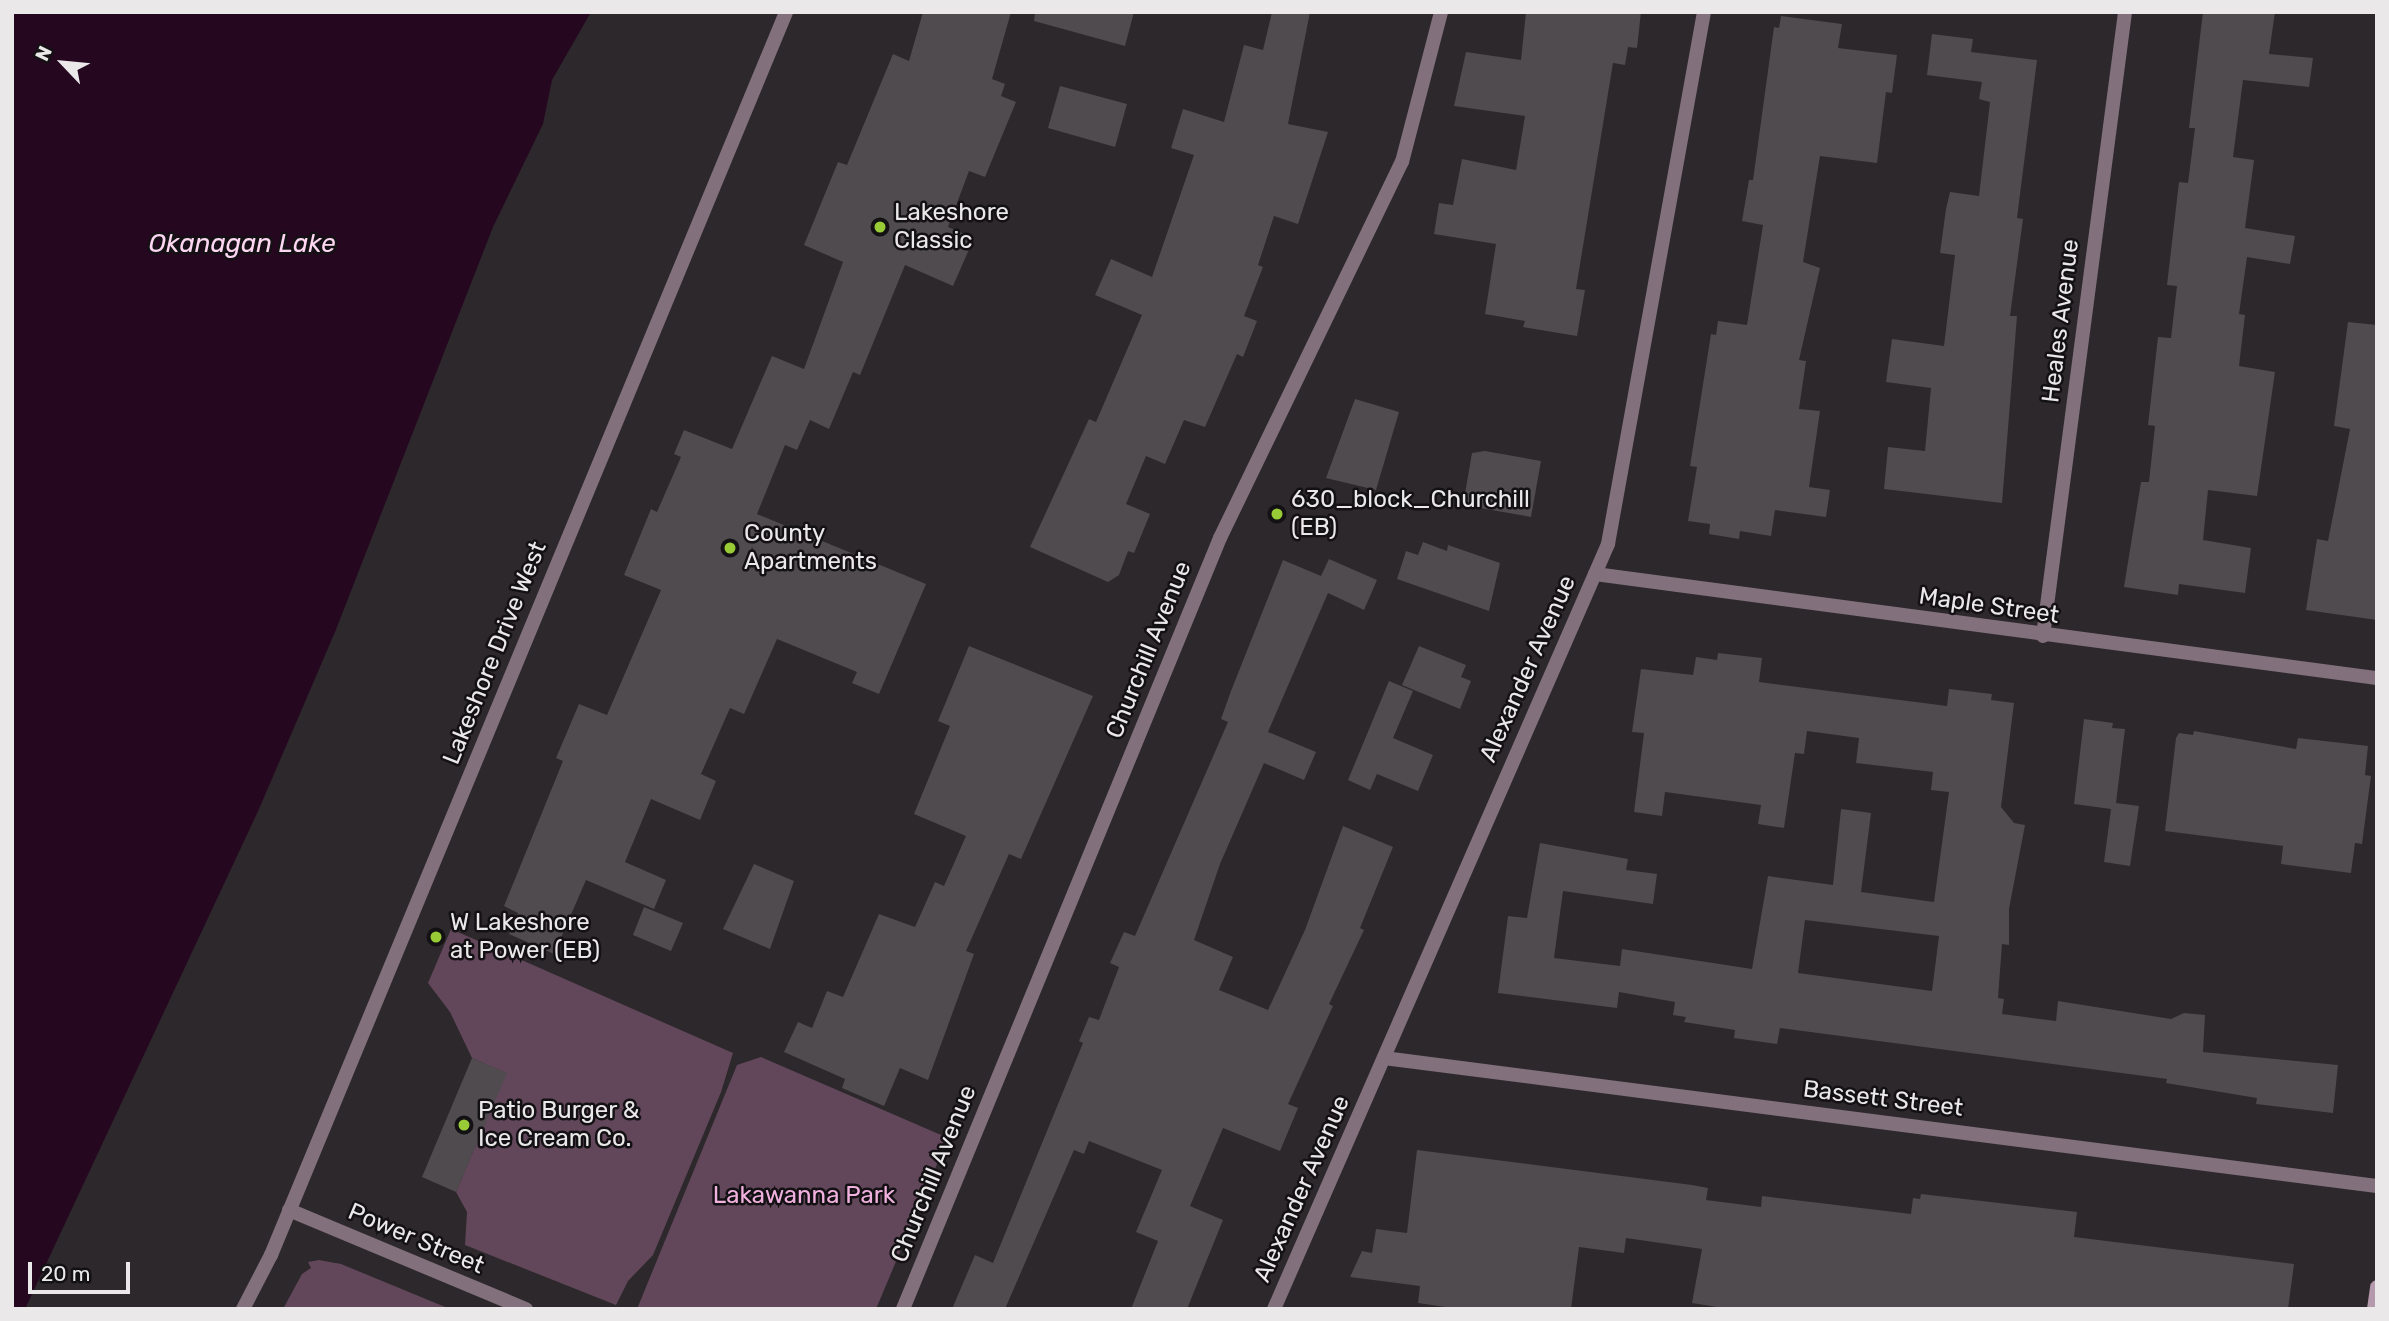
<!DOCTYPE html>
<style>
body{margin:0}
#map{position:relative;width:2389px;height:1321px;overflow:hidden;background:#2c282b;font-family:Rubik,sans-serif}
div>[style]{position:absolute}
.green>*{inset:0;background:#62475b}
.water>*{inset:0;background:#260720}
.building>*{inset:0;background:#4f4b4e}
.minor>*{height:14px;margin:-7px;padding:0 7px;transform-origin:7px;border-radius:7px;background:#82707c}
.tertiary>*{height:14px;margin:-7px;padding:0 7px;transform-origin:7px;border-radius:7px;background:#82707c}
.secondary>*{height:14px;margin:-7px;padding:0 7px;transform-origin:7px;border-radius:7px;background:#b498ac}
.dots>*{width:19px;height:19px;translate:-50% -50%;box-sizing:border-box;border:4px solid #131113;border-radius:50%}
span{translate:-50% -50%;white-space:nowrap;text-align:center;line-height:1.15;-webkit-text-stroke:5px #131113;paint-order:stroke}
.poi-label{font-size:24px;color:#ebe8ea}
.left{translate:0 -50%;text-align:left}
.street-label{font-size:24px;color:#ebe8ea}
.park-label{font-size:24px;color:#f1b1df}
.water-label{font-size:26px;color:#fed6f2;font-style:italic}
.frame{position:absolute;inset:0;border:14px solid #ebe8ea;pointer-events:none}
.north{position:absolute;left:28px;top:28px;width:70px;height:70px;-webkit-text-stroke:5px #131113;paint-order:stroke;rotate:296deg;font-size:19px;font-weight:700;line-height:28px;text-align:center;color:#ebe8ea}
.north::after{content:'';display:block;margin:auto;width:24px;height:32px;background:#ebe8ea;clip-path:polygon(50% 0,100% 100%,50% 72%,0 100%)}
.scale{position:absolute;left:28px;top:1262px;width:102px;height:32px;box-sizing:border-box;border:4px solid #ebe8ea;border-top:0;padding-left:9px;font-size:21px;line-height:24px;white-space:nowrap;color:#ebe8ea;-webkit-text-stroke:5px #131113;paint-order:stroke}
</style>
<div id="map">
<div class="green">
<i style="clip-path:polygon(451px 929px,733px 1053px,721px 1092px,653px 1255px,628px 1281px,616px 1305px,465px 1245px,467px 1212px,456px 1192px,506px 1073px,472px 1058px,450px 1012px,428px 983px)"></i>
<i style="clip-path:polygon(761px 1057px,948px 1138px,876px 1309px,637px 1309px,737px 1065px)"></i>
<i style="clip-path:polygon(319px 1260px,341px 1264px,450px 1309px,283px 1309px,302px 1274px,311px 1268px,308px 1262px)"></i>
</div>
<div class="water">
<i style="clip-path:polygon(12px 12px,591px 12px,552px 80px,543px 124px,493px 227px,335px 632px,259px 809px,25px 1309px,12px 1309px)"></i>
</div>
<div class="building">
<i style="clip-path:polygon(923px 12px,1011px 12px,992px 79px,1005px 84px,1001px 96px,1016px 102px,985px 177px,969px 171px,948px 227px,974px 238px,953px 286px,905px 265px,860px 375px,853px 372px,829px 429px,810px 420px,797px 450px,785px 445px,757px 514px,926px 584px,879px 694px,852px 683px,857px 672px,777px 639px,744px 714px,730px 708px,701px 774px,716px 781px,700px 820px,651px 799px,625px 862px,666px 880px,654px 909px,586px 880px,554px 954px,509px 934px,518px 913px,504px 906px,563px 761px,556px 758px,579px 704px,607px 715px,661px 590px,624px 575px,651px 509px,657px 512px,681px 457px,674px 454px,684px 430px,732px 449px,772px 356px,804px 369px,843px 262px,804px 245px,838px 162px,847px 165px,893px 54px,909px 61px)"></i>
<i style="clip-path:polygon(1035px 12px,1134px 12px,1125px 46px,1034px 21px)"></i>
<i style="clip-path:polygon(1272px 12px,1310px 12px,1288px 124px,1328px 132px,1298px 224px,1274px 216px,1258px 265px,1263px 267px,1244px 316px,1257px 321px,1243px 357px,1237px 354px,1205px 427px,1184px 420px,1165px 464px,1146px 456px,1126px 504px,1150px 514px,1134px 553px,1128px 551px,1119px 575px,1108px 582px,1030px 547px,1089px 419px,1096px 422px,1142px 315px,1095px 295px,1111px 259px,1152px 277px,1194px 155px,1171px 148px,1183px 109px,1224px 122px,1244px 45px,1263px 50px)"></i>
<i style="clip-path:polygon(1526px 12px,1641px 12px,1637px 48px,1628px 47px,1625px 65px,1613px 63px,1576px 289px,1585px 290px,1577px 336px,1523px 327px,1525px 321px,1485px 314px,1496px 244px,1434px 234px,1439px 203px,1453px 205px,1462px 159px,1516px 170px,1525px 116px,1454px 106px,1466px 52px,1521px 60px)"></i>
<i style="clip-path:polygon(2203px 12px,2275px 12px,2269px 54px,2313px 58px,2309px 87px,2243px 80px,2233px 157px,2254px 160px,2245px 228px,2295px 236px,2290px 264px,2247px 257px,2239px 314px,2245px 315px,2239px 366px,2275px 372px,2257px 496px,2208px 490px,2203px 540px,2251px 548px,2245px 593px,2179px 584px,2178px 595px,2124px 587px,2141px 482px,2149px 482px,2155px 426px,2148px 425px,2158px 337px,2171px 338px,2177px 286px,2167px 285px,2179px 182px,2188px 183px,2195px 128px,2189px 128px)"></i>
<i style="clip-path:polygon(1781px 16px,1842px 24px,1838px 48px,1897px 55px,1892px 93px,1886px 92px,1877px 163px,1820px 156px,1803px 262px,1820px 268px,1799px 360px,1806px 361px,1799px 409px,1820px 411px,1809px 487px,1830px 490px,1826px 517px,1775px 510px,1771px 536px,1740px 531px,1739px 539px,1709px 534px,1710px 524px,1688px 521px,1697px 467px,1690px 466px,1711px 334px,1716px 335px,1718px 321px,1747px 325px,1763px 225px,1742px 221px,1749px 180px,1753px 180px,1774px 27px,1779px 28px)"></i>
<i style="clip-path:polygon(1932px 34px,1973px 39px,1971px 52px,2037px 60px,2017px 218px,2023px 219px,2010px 316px,2017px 316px,2002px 503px,1884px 489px,1888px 447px,1925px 451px,1931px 388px,1886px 382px,1892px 339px,1944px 346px,1955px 255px,1940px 253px,1946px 209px,1950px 192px,1979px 196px,1990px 102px,1979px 99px,1982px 82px,1927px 75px)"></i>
<i style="clip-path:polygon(1060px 86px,1127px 104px,1115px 147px,1048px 128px)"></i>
<i style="clip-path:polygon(2348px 322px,2377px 325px,2377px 620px,2306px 610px,2317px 539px,2328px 541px,2350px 429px,2334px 426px)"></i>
<i style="clip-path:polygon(1355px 399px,1399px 412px,1376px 490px,1326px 478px)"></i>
<i style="clip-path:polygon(1485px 451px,1541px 461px,1531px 517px,1463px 505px,1472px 453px)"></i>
<i style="clip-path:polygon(1423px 542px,1447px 551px,1448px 545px,1500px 563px,1489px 611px,1397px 579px,1406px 551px,1418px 555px)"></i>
<i style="clip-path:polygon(1329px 559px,1377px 580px,1364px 610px,1328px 593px,1268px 732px,1316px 752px,1304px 780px,1264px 763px,1220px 864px,1194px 940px,1233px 957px,1219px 990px,1268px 1010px,1305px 930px,1343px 826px,1393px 847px,1360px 928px,1364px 930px,1329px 1004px,1333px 1006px,1288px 1104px,1298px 1108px,1280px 1151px,1223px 1128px,1190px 1206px,1223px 1220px,1187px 1309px,1131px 1309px,1158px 1241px,1136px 1232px,1162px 1170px,1089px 1141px,1084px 1154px,1074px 1150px,1005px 1309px,952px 1309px,975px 1255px,993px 1263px,1083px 1043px,1079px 1041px,1089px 1017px,1099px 1020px,1119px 967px,1110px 963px,1124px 932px,1135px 936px,1228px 722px,1221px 719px,1231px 691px,1283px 560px,1321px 576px)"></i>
<i style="clip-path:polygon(969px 646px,1093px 696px,1021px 859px,1009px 854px,966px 951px,974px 954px,928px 1080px,900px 1068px,884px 1106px,842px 1088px,845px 1079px,784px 1052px,798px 1022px,812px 1028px,827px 991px,843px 997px,879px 914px,915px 927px,935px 882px,944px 886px,966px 836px,914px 814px,950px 726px,938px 721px)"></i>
<i style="clip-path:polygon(1419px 646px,1466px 665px,1461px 677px,1471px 681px,1460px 709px,1402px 685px)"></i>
<i style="clip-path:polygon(evenodd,1718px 653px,1762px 658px,1759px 682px,1947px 706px,1949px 689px,1992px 694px,1991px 700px,2014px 703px,2001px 807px,2014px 823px,2025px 825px,2009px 909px,2009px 945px,2002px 944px,1998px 998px,2004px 999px,2002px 1014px,2056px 1021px,2058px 1001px,2171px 1019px,2184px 1013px,2205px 1015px,2203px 1052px,2338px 1065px,2333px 1113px,2256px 1104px,2257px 1098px,2166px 1083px,2167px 1079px,1780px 1028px,1777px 1044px,1734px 1038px,1735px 1030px,1684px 1022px,1686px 1017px,1673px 1015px,1675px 1002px,1619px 992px,1617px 1008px,1498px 993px,1508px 916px,1527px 918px,1540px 843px,1628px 859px,1626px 870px,1657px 874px,1653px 904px,1563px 891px,1554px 958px,1620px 966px,1622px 949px,1752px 969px,1768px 876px,1833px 885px,1841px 809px,1871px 813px,1861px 892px,1934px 902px,1949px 792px,1931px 790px,1933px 772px,1856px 763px,1859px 738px,1807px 731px,1804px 754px,1795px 753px,1784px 828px,1758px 824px,1761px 805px,1665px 792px,1662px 816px,1634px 812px,1644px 733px,1632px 732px,1641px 669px,1693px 675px,1696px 657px,1717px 660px,1718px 653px,1805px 920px,1939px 936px,1932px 991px,1798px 973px,1805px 920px)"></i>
<i style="clip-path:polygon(1389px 681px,1413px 691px,1393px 738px,1433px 755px,1418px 791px,1377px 774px,1370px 790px,1348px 780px)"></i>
<i style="clip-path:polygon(2084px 719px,2113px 723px,2112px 728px,2125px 729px,2116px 803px,2139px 806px,2130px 866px,2104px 862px,2111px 809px,2074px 804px)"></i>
<i style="clip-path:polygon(2194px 731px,2296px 749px,2298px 738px,2368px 746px,2365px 775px,2371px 776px,2362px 844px,2355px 843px,2351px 873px,2281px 864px,2283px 846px,2165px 831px,2176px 738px,2179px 733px,2193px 735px)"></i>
<i style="clip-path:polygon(754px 864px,794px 881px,770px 949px,723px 929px)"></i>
<i style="clip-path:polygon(644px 907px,683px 923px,671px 951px,633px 935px)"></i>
<i style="clip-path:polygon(472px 1058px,507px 1073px,456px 1192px,422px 1177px)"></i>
<i style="clip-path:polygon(1417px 1150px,1692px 1185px,1708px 1188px,1706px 1200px,1761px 1207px,1762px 1196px,1911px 1214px,1913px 1198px,1920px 1199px,1921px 1194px,2077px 1212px,2074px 1237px,2294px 1264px,2288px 1309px,1729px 1309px,1692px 1303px,1702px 1249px,1626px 1238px,1624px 1253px,1579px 1247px,1571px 1309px,1459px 1309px,1418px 1303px,1420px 1286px,1350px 1277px,1362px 1251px,1372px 1253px,1376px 1229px,1407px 1233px)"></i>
</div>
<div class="minor">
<i style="left:1595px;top:574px;width:789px;rotate:7.58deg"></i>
<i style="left:2043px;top:636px;width:629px;rotate:-82.51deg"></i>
<i style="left:1384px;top:1058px;width:1001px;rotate:7.35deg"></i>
<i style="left:903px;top:1309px;width:834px;rotate:-67.65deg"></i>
<i style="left:1220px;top:538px;width:418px;rotate:-64.2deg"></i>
<i style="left:1402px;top:162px;width:155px;rotate:-75.4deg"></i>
<i style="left:1274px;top:1309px;width:835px;rotate:-66.41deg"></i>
<i style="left:1608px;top:544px;width:541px;rotate:-79.77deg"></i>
</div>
<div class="tertiary">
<i style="left:289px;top:1210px;width:257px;rotate:22.7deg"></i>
<i style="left:243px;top:1309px;width:61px;rotate:-62.6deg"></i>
<i style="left:271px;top:1255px;width:1345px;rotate:-67.49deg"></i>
</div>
<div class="secondary">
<i style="left:2374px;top:1309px;width:22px;rotate:-82deg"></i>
</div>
<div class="dots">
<i style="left:880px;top:227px;background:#99cb36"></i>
<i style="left:1277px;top:514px;background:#99cb36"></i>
<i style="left:730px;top:548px;background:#99cb36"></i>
<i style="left:436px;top:937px;background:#99cb36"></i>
<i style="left:464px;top:1125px;background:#99cb36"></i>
</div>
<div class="poi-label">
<span class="left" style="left:894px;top:227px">Lakeshore<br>Classic</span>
<span class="left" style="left:1291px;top:514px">630_block_Churchill<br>(EB)</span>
<span class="left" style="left:744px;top:548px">County<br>Apartments</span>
<span class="left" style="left:450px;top:937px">W Lakeshore<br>at Power (EB)</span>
<span class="left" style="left:478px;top:1125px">Patio Burger &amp;<br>Ice Cream Co.</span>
</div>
<div class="street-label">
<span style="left:2061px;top:321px;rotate:-83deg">Heales Avenue</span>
<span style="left:1989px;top:606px;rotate:8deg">Maple Street</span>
<span style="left:1149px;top:650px;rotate:-68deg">Churchill Avenue</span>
<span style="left:495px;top:653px;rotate:-68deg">Lakeshore Drive West</span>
<span style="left:1528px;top:669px;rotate:-66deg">Alexander Avenue</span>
<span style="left:1883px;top:1099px;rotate:7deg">Bassett Street</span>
<span style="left:934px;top:1174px;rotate:-68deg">Churchill Avenue</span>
<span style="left:1302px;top:1189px;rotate:-66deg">Alexander Avenue</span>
<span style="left:416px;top:1239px;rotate:23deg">Power Street</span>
</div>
<div class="park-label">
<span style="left:804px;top:1196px">Lakawanna Park</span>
</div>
<div class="water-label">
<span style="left:242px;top:244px">Okanagan Lake</span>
</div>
<div class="frame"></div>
<div class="north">N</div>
<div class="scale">20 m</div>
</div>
